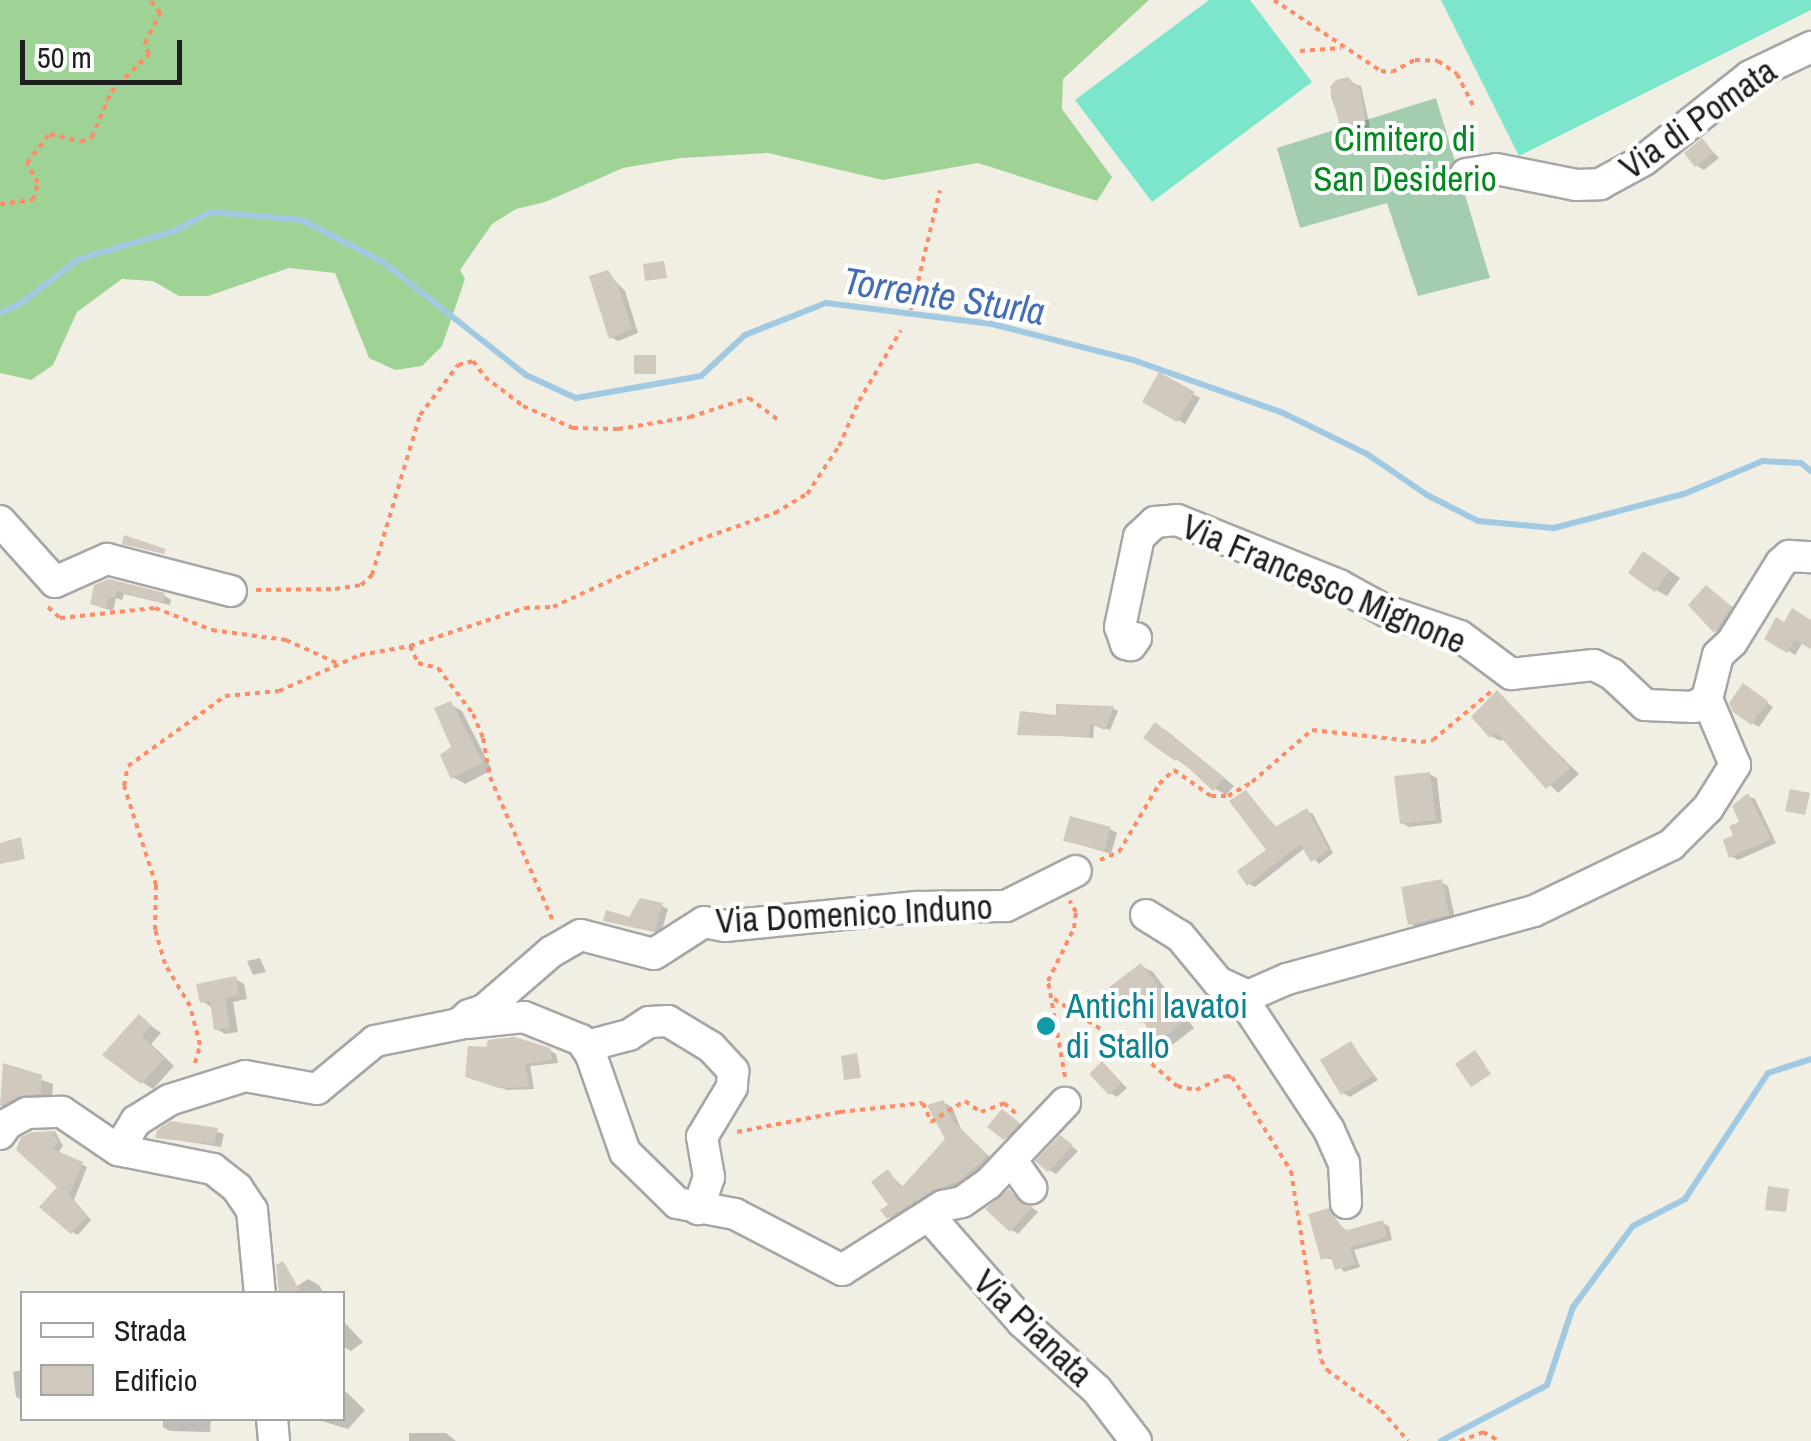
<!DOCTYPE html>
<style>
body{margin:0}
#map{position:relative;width:1811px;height:1441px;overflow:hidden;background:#f1eee4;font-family:"Archivo Narrow",sans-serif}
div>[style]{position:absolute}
.forest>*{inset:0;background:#9fd396}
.cemetery>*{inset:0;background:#a4ccaf}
.pitch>*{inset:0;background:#7ce6cc}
.shadow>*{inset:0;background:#0003}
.stream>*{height:6px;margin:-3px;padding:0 3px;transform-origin:3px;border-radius:3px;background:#a1cae2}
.building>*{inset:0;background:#d1c9bd}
.path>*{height:4px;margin-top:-2px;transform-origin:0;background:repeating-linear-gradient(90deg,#ff8b67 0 5px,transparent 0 10px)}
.roads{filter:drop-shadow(2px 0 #a6a6a6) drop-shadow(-2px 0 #a6a6a6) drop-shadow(0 2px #a6a6a6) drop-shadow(0 -2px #a6a6a6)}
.minor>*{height:30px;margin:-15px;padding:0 15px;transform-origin:15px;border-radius:15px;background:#fff}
.dots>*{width:28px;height:28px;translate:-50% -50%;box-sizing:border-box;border:5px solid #fff;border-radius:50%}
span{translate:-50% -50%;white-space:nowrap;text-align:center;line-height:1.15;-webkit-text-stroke:8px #fff;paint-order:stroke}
.street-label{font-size:35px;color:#1f1f1f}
.park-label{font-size:35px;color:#02881f}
.culture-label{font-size:35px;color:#0d838f}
.left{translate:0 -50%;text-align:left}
.water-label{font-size:38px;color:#436db7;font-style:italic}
.legend{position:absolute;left:20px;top:1291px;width:325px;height:130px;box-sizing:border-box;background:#fff;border:2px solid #a5a5a5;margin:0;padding:12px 18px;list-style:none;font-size:30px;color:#1f1f1f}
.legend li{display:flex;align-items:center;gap:20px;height:50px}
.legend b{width:50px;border:2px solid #a5a5a5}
.scale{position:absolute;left:20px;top:40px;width:162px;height:45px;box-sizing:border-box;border:5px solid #1f1f1f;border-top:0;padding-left:12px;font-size:30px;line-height:35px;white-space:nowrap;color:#1f1f1f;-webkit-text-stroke:8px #fff;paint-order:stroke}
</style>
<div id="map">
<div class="forest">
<i style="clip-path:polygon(0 0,1149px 0,1063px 79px,1062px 109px,1112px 177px,1097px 201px,978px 163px,883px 180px,768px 153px,681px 158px,623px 168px,545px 202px,516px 209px,492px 224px,460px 270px,465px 279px,442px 346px,422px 366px,395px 370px,369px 358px,335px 273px,289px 268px,208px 296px,179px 296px,153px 281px,122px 279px,77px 312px,53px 365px,31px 380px,0 373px)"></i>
</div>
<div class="cemetery">
<i style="clip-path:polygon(1436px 98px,1490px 278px,1418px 296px,1387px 203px,1300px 228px,1277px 148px)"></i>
</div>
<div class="pitch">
<i style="clip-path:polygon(1209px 0,1250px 0,1312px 82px,1152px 202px,1075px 100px)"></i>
<i style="clip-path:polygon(1441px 0,1811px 0,1811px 10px,1519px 156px)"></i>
</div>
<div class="shadow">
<i style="clip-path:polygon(1344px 80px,1361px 86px,1370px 127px,1348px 133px,1343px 130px,1331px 96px,1332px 88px)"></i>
<i style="clip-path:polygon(1702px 141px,1719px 158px,1704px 170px,1697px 166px)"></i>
<i style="clip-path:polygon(607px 273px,625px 291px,638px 333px,618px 341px,611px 337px)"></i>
<i style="clip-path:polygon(1160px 376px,1200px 398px,1185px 424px,1146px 401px)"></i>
<i style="clip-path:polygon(1655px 560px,1680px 578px,1667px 596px,1656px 590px)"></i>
<i style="clip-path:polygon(109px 581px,165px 596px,171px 600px,170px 605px,124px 594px,122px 600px,116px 598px,113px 611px,100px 607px)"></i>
<i style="clip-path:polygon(1706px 588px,1754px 622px,1739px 644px,1716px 631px,1692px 605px)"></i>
<i style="clip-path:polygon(1811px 623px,1811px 646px,1803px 642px,1795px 655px,1767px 638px,1785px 625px)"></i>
<i style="clip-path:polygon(1751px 691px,1773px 707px,1759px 727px,1752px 723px)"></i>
<i style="clip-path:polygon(1497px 693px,1579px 774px,1558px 793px,1504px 738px,1501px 741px,1491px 736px)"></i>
<i style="clip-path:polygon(450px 704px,462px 711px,492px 770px,465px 784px,453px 777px)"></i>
<i style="clip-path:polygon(1059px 706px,1114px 709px,1118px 711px,1110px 730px,1094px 725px,1093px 738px,1019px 733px,1058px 718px)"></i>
<i style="clip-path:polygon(1156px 725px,1167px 731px,1234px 786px,1226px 795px,1214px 788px,1177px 759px)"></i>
<i style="clip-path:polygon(1429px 774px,1437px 778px,1442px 823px,1409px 827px,1402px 823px)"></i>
<i style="clip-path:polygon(1246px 793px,1277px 828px,1307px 811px,1313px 814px,1333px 853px,1319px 864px,1305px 848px,1255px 887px,1249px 884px,1270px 850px)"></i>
<i style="clip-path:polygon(1748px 796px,1755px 799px,1776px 843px,1738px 860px,1731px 856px)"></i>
<i style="clip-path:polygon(1110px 829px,1117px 833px,1111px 854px,1066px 840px)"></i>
<i style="clip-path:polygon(1441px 882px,1448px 886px,1455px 918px,1418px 928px,1411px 924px)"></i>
<i style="clip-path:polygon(662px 906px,668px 909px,661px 933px,606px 920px,630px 920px)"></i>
<i style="clip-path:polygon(260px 958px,266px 972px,253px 975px,247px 961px)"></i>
<i style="clip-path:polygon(1141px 966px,1153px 972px,1194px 1028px,1171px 1046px,1145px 1020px,1141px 1023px,1125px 1010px,1119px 1016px,1108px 1009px)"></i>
<i style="clip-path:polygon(235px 979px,244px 984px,247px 999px,233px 1002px,238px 1032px,225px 1034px,216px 1029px,211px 1007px,202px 1001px)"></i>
<i style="clip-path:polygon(139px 1017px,161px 1033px,151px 1044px,174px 1066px,153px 1089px,142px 1082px)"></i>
<i style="clip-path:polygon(1351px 1044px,1378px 1080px,1350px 1097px,1343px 1093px)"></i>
<i style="clip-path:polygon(549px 1050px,556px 1054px,558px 1063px,530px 1066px,534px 1089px,507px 1090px,475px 1079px)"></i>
<i style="clip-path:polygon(1102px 1064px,1127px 1088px,1117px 1097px,1110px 1093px)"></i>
<i style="clip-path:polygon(5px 1066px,53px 1084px,52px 1099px,12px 1112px,1px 1106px)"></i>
<i style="clip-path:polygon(943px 1102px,952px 1107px,961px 1129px,995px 1162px,898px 1222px,889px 1217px,888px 1172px,904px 1188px,949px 1139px)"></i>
<i style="clip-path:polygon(1009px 1116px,1025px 1128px,1013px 1142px,1006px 1137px)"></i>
<i style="clip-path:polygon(198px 1125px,224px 1134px,221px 1147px,158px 1137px)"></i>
<i style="clip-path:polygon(56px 1133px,63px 1146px,58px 1153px,87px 1167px,74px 1200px,91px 1220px,78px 1235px,72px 1232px,60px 1187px,33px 1134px)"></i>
<i style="clip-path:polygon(1067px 1143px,1078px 1151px,1056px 1174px,1049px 1170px)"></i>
<i style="clip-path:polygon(1009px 1192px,1038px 1212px,1018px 1234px,1012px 1230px)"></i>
<i style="clip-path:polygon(1328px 1211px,1347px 1232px,1382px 1223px,1389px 1226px,1392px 1240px,1354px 1250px,1360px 1267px,1344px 1272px,1335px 1260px,1324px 1258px)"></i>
<i style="clip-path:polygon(308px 1279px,319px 1285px,324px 1294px,301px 1294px,296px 1287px)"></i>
<i style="clip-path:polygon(342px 1320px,363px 1342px,351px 1351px,342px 1346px)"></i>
<i style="clip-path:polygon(22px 1370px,22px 1400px,16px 1397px,13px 1372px)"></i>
<i style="clip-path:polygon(342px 1388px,365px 1410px,348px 1429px,312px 1418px,342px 1418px)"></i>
<i style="clip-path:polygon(163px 1418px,211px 1418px,210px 1432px,170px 1431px,163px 1427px)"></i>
<i style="clip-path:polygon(409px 1433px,446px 1433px,456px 1441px,409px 1441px)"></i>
</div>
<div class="stream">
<i style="left:0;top:313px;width:23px;rotate:-25deg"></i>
<i style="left:21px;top:303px;width:73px;rotate:-37.2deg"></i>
<i style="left:79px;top:259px;width:99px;rotate:-16.4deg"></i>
<i style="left:174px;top:231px;width:42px;rotate:-27.2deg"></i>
<i style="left:211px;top:212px;width:91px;rotate:5deg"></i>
<i style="left:302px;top:220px;width:91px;rotate:27.4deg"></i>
<i style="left:383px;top:262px;width:182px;rotate:38.3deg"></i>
<i style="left:526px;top:375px;width:55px;rotate:24.7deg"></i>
<i style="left:576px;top:398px;width:127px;rotate:-10deg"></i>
<i style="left:701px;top:376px;width:60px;rotate:-43deg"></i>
<i style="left:745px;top:335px;width:87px;rotate:-21.6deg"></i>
<i style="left:826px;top:303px;width:167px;rotate:7.2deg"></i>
<i style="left:992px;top:324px;width:146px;rotate:14.3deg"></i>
<i style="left:1133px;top:360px;width:157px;rotate:19.4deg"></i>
<i style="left:1281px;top:412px;width:96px;rotate:26deg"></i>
<i style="left:1367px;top:454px;width:73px;rotate:34.3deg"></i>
<i style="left:1427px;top:495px;width:57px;rotate:27deg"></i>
<i style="left:1478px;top:521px;width:76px;rotate:5.3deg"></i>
<i style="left:1554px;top:528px;width:134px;rotate:-14.7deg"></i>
<i style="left:1684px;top:494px;width:86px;rotate:-22.7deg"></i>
<i style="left:1763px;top:461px;width:38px;rotate:3deg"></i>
<i style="left:1801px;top:463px;width:13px;rotate:39deg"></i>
<i style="left:1441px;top:1441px;width:120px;rotate:-27.8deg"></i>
<i style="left:1547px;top:1385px;width:82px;rotate:-71.6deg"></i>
<i style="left:1573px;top:1307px;width:101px;rotate:-53.5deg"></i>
<i style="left:1633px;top:1226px;width:59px;rotate:-27.4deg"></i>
<i style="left:1685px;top:1199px;width:151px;rotate:-56.6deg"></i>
<i style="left:1768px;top:1073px;width:45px;rotate:-18deg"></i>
</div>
<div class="building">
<i style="clip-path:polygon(1348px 77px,1360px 89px,1366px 125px,1341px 131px,1330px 87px,1336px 80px)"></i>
<i style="clip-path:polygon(1702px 138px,1714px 153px,1695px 167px,1684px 153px)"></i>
<i style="clip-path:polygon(664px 261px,667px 278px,645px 281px,643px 264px)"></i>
<i style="clip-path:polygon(608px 270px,618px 285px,632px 329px,609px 339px,589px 276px)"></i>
<i style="clip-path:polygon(634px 355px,656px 355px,656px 374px,634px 374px)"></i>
<i style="clip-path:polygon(1159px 372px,1195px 392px,1177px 422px,1142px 402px)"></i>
<i style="clip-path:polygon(124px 535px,166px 549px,164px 554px,122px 544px)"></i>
<i style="clip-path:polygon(1643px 551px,1670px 570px,1655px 592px,1628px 573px)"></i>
<i style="clip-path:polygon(109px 579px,165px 593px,163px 603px,117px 591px,115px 598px,109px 596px,106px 609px,90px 604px,94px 585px)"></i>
<i style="clip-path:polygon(1706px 585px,1732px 607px,1714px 633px,1688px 605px)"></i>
<i style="clip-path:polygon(1792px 608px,1811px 620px,1811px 649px,1795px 640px,1787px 653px,1764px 639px,1776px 617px,1784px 622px)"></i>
<i style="clip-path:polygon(1743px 683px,1768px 701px,1751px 725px,1733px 712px,1729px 703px)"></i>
<i style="clip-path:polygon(1497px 690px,1571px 768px,1546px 789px,1496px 732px,1490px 738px,1471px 717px)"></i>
<i style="clip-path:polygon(451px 701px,483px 763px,451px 779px,440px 755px,451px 747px,434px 708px)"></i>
<i style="clip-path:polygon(1056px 704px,1114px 706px,1105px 730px,1090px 724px,1089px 737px,1017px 735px,1020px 711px,1056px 715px)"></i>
<i style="clip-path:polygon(1155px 722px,1225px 778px,1213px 791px,1178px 758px,1175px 761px,1143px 738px)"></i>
<i style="clip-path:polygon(1430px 772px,1436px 820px,1400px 824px,1394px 776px)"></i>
<i style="clip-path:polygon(1790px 789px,1810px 793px,1805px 815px,1785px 811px)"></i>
<i style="clip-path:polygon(1246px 790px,1275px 827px,1307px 808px,1329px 850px,1311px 862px,1300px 844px,1247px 886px,1237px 871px,1266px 850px,1229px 801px)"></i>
<i style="clip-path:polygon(1748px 793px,1771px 839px,1729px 858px,1723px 840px,1733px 835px,1729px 826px,1739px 822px,1732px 806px)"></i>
<i style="clip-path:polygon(1070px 816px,1111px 827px,1104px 851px,1063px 841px)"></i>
<i style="clip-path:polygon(21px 837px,25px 859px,0 864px,0 843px)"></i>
<i style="clip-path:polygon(1442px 879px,1449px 915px,1408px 925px,1401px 887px)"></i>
<i style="clip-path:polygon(640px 898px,663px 903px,654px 932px,603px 921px,606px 910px,629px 917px)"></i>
<i style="clip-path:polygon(1141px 963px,1184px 1021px,1158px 1042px,1136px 1012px,1128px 1018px,1116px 1003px,1106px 1011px,1096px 997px)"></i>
<i style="clip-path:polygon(236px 976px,239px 995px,225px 998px,230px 1028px,214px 1030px,210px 1001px,200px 1003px,196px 984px)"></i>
<i style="clip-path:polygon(139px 1014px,151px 1025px,142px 1036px,164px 1059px,141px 1084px,102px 1055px)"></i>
<i style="clip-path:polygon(515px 1037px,550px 1048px,552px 1060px,525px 1064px,529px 1087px,499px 1088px,465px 1077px,468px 1046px,486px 1047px,488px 1040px)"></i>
<i style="clip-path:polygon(1351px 1041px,1373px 1076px,1341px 1095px,1320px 1060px)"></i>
<i style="clip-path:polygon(1475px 1050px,1491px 1074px,1471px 1087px,1455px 1064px)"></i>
<i style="clip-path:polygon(857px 1053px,861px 1078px,844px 1080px,841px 1056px)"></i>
<i style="clip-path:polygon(1102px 1061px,1122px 1083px,1109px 1095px,1089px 1074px)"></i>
<i style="clip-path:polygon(3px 1063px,42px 1075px,41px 1094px,19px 1096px,0 1106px)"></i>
<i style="clip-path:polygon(943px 1100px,953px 1121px,988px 1156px,958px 1182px,933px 1190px,887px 1219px,880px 1210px,888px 1205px,871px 1182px,888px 1169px,901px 1188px,945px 1139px,927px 1105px)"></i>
<i style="clip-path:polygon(1002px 1109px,1020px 1123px,1004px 1140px,987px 1127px)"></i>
<i style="clip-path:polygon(171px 1121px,218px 1128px,214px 1144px,155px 1138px,157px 1130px)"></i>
<i style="clip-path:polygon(56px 1131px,54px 1137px,59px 1141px,53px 1149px,83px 1162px,69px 1195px,87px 1216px,71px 1234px,39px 1207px,57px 1187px,16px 1150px,21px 1137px,32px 1132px)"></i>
<i style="clip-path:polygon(1060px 1135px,1073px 1145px,1048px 1172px,1035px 1161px)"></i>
<i style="clip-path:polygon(1768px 1186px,1789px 1189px,1786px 1212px,1765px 1210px)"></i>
<i style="clip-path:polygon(1009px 1189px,1022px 1204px,1033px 1206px,1010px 1232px,985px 1209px)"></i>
<i style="clip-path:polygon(1329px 1208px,1344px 1231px,1383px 1220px,1387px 1237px,1350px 1247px,1355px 1264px,1335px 1270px,1331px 1257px,1321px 1260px,1308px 1214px)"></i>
<i style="clip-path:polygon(283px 1261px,302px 1294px,279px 1294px,276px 1265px)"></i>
</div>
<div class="path">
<i style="left:1274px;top:0;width:128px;rotate:33.6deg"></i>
<i style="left:1381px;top:71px;width:11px;rotate:5deg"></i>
<i style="left:1392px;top:72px;width:26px;rotate:-28deg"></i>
<i style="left:1415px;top:60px;width:23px;rotate:2deg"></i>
<i style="left:1438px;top:61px;width:23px;rotate:34deg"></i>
<i style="left:1457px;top:74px;width:35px;rotate:63deg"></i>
<i style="left:1300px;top:51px;width:41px;rotate:-4.2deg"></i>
<i style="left:0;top:204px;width:33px;rotate:-7deg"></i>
<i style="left:33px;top:200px;width:18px;rotate:-74deg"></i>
<i style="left:38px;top:183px;width:23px;rotate:-119deg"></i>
<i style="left:27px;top:163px;width:37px;rotate:-52deg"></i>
<i style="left:50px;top:134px;width:32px;rotate:14deg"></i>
<i style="left:81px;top:142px;width:12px;rotate:-24deg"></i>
<i style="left:92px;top:137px;width:49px;rotate:-67.1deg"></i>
<i style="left:111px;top:92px;width:54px;rotate:-45deg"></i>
<i style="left:149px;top:54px;width:12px;rotate:-110deg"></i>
<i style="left:145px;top:43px;width:34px;rotate:-63deg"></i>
<i style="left:160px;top:13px;width:16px;rotate:-128deg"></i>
<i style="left:911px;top:310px;width:123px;rotate:-76.4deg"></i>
<i style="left:256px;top:590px;width:79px;rotate:-0.7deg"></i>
<i style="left:335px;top:589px;width:26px;rotate:-9deg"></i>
<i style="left:361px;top:585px;width:15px;rotate:-42deg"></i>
<i style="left:372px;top:575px;width:167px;rotate:-73.3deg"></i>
<i style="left:420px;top:415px;width:63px;rotate:-52.8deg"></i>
<i style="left:458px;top:365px;width:16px;rotate:-15deg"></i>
<i style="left:473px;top:361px;width:20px;rotate:53deg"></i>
<i style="left:485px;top:377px;width:48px;rotate:37.3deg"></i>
<i style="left:523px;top:406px;width:55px;rotate:23.7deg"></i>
<i style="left:573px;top:428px;width:45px;rotate:1.3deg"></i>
<i style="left:618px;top:429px;width:73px;rotate:-9.5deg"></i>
<i style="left:690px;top:417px;width:62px;rotate:-17.9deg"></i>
<i style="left:749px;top:398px;width:36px;rotate:37deg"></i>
<i style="left:48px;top:607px;width:16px;rotate:43deg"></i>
<i style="left:60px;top:618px;width:96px;rotate:-6deg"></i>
<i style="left:155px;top:608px;width:61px;rotate:21.1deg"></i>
<i style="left:212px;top:630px;width:75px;rotate:7.7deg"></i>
<i style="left:286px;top:640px;width:56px;rotate:24.3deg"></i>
<i style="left:410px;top:646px;width:19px;rotate:65deg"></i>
<i style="left:418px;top:663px;width:21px;rotate:14deg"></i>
<i style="left:438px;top:668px;width:58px;rotate:52.7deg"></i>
<i style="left:473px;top:714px;width:26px;rotate:67deg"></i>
<i style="left:483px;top:738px;width:40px;rotate:80deg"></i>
<i style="left:490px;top:777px;width:157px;rotate:66.4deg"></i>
<i style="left:1100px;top:860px;width:21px;rotate:-23deg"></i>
<i style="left:1119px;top:852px;width:79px;rotate:-59.5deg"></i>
<i style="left:1159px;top:784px;width:21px;rotate:-43deg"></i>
<i style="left:1174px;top:770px;width:45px;rotate:35.1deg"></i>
<i style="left:1211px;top:796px;width:17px"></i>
<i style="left:1228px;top:796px;width:28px;rotate:-30deg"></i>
<i style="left:1252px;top:782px;width:79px;rotate:-40.9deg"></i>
<i style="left:1312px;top:730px;width:110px;rotate:6.3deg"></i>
<i style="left:1421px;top:742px;width:12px;rotate:-9deg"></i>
<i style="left:1433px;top:740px;width:78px;rotate:-39.8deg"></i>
<i style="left:1054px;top:999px;width:107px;rotate:32.8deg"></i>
<i style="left:1144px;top:1057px;width:44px;rotate:41.3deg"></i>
<i style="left:1177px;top:1086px;width:19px;rotate:12deg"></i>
<i style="left:1196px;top:1090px;width:33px;rotate:-25deg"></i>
<i style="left:1226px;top:1076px;width:6px;rotate:9deg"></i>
<i style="left:1232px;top:1077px;width:111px;rotate:57.9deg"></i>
<i style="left:1291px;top:1171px;width:191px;rotate:81deg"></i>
<i style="left:1321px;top:1360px;width:12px;rotate:59deg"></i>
<i style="left:1327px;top:1370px;width:67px;rotate:36.5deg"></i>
<i style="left:1381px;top:1410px;width:41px;rotate:48.9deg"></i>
<i style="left:195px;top:1063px;width:19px;rotate:-74deg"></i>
<i style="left:200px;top:1045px;width:40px;rotate:-104.4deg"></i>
<i style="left:190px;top:1006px;width:49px;rotate:-120.8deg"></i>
<i style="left:165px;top:964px;width:35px;rotate:-106deg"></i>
<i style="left:155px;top:930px;width:45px;rotate:-88.7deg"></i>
<i style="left:156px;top:885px;width:104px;rotate:-107.9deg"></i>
<i style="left:124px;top:786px;width:20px;rotate:-79deg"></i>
<i style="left:128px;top:766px;width:120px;rotate:-35.8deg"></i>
<i style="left:225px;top:696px;width:54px;rotate:-5.3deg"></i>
<i style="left:279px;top:691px;width:89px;rotate:-24deg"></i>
<i style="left:360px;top:655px;width:51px;rotate:-10.2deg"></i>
<i style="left:410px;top:646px;width:121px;rotate:-18.3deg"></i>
<i style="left:525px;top:608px;width:28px;rotate:-2deg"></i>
<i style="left:553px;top:607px;width:160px;rotate:-24.8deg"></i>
<i style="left:698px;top:540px;width:82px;rotate:-19.3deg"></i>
<i style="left:775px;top:513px;width:37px;rotate:-31deg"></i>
<i style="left:807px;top:494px;width:58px;rotate:-56.3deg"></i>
<i style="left:839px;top:446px;width:49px;rotate:-66deg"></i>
<i style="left:859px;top:401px;width:82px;rotate:-59.4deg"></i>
<i style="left:1065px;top:1077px;width:97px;rotate:-100deg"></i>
<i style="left:1048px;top:981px;width:59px;rotate:-63.9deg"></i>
<i style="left:1074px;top:928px;width:16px;rotate:-83deg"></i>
<i style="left:1076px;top:912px;width:13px;rotate:-119deg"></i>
<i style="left:737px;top:1132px;width:105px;rotate:-11deg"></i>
<i style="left:840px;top:1112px;width:83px;rotate:-6.2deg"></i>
<i style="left:923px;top:1103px;width:21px;rotate:67deg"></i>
<i style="left:931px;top:1122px;width:40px;rotate:-32deg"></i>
<i style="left:965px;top:1101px;width:19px;rotate:35deg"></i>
<i style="left:981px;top:1112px;width:25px;rotate:-21deg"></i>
<i style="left:1004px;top:1103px;width:20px;rotate:41deg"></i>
<i style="left:1460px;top:1441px;width:25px;rotate:-21deg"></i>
<i style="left:1483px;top:1432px;width:18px;rotate:29deg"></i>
</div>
<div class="roads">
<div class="minor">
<i style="left:1466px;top:174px;width:30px;rotate:-9deg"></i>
<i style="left:1496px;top:169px;width:82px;rotate:11.3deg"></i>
<i style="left:1576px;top:185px;width:24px;rotate:-2deg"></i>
<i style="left:1600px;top:184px;width:50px;rotate:-28.6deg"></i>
<i style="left:1644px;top:160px;width:135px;rotate:-38.4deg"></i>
<i style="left:1750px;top:76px;width:68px;rotate:-25.4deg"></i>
<i style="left:0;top:521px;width:82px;rotate:48deg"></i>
<i style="left:55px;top:582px;width:57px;rotate:-23.9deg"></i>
<i style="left:107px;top:559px;width:128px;rotate:14.5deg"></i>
<i style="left:1136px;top:638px;width:9px;rotate:126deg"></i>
<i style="left:1131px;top:645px;width:5px;rotate:-169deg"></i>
<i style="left:1126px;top:644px;width:18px;rotate:-109deg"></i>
<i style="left:1120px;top:627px;width:92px;rotate:-78.1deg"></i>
<i style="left:1139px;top:537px;width:22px;rotate:-43deg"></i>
<i style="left:1155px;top:522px;width:22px;rotate:-5deg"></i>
<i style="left:1177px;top:520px;width:175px;rotate:21.9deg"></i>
<i style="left:1339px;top:585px;width:54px;rotate:29deg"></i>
<i style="left:1386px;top:611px;width:78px;rotate:18.7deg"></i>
<i style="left:1460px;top:636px;width:64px;rotate:36.7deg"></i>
<i style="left:1511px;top:674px;width:83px;rotate:-6.2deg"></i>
<i style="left:1594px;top:665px;width:20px;rotate:27deg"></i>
<i style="left:1612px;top:674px;width:45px;rotate:43.2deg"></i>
<i style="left:1645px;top:705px;width:49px;rotate:2.3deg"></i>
<i style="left:1694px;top:707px;width:15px;rotate:-32deg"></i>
<i style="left:1707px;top:699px;width:45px;rotate:-76deg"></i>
<i style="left:1718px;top:655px;width:19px;rotate:-43deg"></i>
<i style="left:1732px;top:642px;width:93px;rotate:-58.2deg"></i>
<i style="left:1781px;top:563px;width:11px;rotate:-41deg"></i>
<i style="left:1789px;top:556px;width:22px;rotate:3deg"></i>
<i style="left:1146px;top:915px;width:40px;rotate:32deg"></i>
<i style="left:1180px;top:936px;width:60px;rotate:50.4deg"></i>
<i style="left:1218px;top:982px;width:33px;rotate:25deg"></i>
<i style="left:1248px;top:996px;width:43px;rotate:-23.6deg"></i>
<i style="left:1287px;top:979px;width:256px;rotate:-15.4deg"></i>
<i style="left:1534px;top:911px;width:152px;rotate:-25.7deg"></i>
<i style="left:1671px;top:845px;width:52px;rotate:-45deg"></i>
<i style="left:1708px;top:808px;width:51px;rotate:-57.9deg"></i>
<i style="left:1735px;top:765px;width:72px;rotate:-113deg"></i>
<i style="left:1248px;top:996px;width:11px;rotate:90deg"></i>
<i style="left:1248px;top:1007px;width:147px;rotate:56.6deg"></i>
<i style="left:1329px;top:1130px;width:36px;rotate:66deg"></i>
<i style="left:1344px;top:1163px;width:40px;rotate:87.1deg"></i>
<i style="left:467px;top:1023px;width:57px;rotate:-6deg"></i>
<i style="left:524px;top:1017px;width:61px;rotate:22deg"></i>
<i style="left:581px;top:1040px;width:18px;rotate:56deg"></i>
<i style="left:591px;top:1055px;width:103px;rotate:70.7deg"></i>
<i style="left:625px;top:1152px;width:73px;rotate:44.4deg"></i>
<i style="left:677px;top:1203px;width:59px;rotate:10.7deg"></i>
<i style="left:735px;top:1214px;width:121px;rotate:27.6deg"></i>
<i style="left:842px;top:1270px;width:120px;rotate:-32.4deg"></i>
<i style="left:943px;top:1206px;width:19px;rotate:-12deg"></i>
<i style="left:962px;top:1202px;width:32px;rotate:-35deg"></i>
<i style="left:988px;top:1184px;width:112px;rotate:-46.5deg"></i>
<i style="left:587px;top:1046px;width:43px;rotate:-14.7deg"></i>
<i style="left:629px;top:1035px;width:24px;rotate:-33deg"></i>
<i style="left:649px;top:1022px;width:19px;rotate:-3deg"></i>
<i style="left:668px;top:1021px;width:50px;rotate:31.2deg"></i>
<i style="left:711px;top:1047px;width:33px;rotate:47deg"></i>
<i style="left:733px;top:1071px;width:16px;rotate:94deg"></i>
<i style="left:732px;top:1087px;width:58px;rotate:121deg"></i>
<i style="left:702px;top:1137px;width:41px;rotate:80.1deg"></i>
<i style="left:709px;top:1177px;width:34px;rotate:109deg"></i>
<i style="left:0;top:1134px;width:12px;rotate:-55deg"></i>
<i style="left:7px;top:1124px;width:23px;rotate:-29deg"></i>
<i style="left:27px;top:1113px;width:35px;rotate:-2deg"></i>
<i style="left:62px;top:1112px;width:68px;rotate:34.2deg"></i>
<i style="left:118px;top:1150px;width:97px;rotate:11.3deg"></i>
<i style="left:213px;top:1169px;width:31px;rotate:38deg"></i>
<i style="left:237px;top:1188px;width:27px;rotate:56deg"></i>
<i style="left:252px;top:1210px;width:84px;rotate:84.6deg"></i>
<i style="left:127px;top:1152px;width:9px;rotate:-122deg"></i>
<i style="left:122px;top:1144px;width:27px;rotate:-59deg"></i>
<i style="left:136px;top:1121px;width:39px;rotate:-32deg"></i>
<i style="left:169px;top:1100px;width:80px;rotate:-17.5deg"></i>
<i style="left:245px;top:1076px;width:73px;rotate:10.2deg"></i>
<i style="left:317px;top:1089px;width:75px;rotate:-39.6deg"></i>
<i style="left:375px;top:1041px;width:86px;rotate:-11.4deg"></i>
<i style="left:459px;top:1024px;width:13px;rotate:-42deg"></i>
<i style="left:469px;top:1015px;width:16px;rotate:-18deg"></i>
<i style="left:484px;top:1010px;width:89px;rotate:-40.9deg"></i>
<i style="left:551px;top:952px;width:34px;rotate:-30deg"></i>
<i style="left:581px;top:935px;width:75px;rotate:14.6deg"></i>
<i style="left:654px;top:954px;width:59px;rotate:-32.6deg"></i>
<i style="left:704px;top:922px;width:21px;rotate:11deg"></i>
<i style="left:725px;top:926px;width:193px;rotate:-5.7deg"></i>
<i style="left:917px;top:907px;width:89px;rotate:-0.6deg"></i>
<i style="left:1006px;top:906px;width:78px;rotate:-26.6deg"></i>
<i style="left:1013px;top:1162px;width:32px;rotate:55deg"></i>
<i style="left:929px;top:1216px;width:141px;rotate:48.7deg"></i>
<i style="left:1022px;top:1322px;width:101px;rotate:42.2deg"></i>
<i style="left:1097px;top:1390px;width:64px;rotate:52.6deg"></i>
<i style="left:272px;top:1418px;width:23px;rotate:85deg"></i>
</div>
</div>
<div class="dots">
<i style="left:1046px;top:1026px;background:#0f9aa8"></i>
</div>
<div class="street-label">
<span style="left:1698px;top:119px;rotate:-35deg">Via di Pomata</span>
<span style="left:1324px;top:584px;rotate:23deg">Via Francesco Mignone</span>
<span style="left:854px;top:914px;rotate:-3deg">Via Domenico Induno</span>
<span style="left:1033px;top:1328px;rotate:44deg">Via Pianata</span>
</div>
<div class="park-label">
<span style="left:1405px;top:159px">Cimitero di<br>San Desiderio</span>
</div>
<div class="culture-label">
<span class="left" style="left:1066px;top:1026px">Antichi lavatoi<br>di Stallo</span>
</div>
<div class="water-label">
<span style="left:944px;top:296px;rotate:9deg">Torrente Sturla</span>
</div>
<ul class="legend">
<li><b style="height:12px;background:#fff"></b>Strada</li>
<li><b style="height:28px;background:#d1c9bd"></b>Edificio</li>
</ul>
<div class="scale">50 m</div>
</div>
